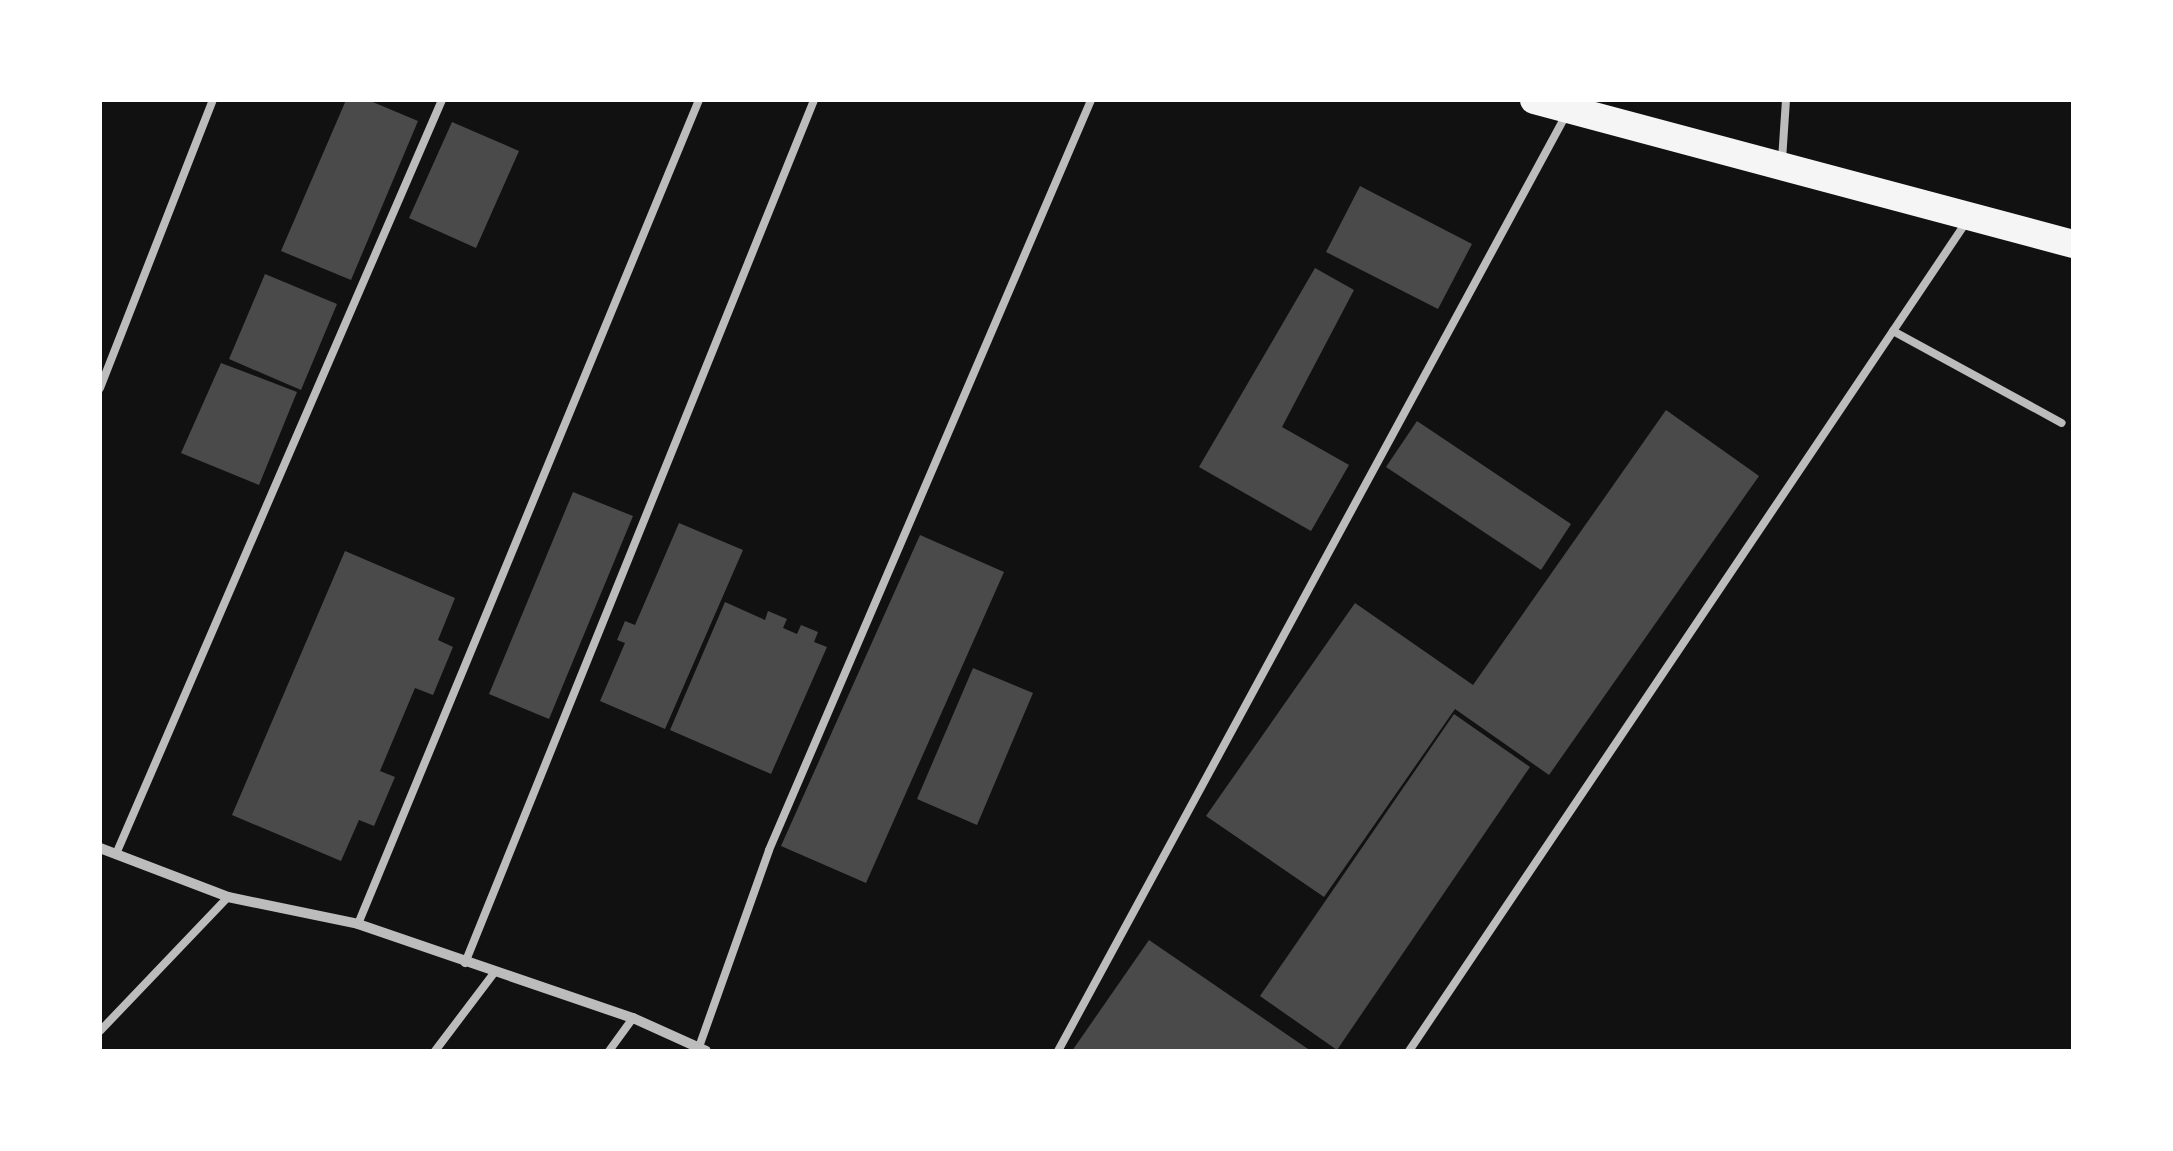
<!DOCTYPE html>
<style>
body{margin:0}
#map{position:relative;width:2173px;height:1151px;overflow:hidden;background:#111;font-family:Lato,sans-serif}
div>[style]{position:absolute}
.building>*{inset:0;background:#4a4a4a}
.service>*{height:8px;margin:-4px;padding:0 4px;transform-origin:4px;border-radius:4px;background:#bcbcbc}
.minor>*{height:10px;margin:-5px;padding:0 5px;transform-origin:5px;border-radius:5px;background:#bcbcbc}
.trunk>*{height:28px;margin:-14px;padding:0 14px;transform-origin:14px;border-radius:14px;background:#f5f5f5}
span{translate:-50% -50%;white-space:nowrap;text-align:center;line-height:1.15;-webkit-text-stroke:8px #fff;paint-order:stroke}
.frame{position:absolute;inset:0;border:102px solid #fff;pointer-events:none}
</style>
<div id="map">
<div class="building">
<i style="clip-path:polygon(346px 100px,368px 100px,418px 121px,351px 280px,281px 251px)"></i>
<i style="clip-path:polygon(452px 122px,519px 151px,476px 248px,409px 218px)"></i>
<i style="clip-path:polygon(1360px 186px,1472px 244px,1438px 309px,1326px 252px)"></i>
<i style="clip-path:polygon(1315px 268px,1354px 290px,1282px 427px,1349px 465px,1311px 531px,1199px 467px)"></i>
<i style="clip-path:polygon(265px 274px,337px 304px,301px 390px,229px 359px)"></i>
<i style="clip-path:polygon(221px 363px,297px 392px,259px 485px,181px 453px)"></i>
<i style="clip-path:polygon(1666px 410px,1759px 476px,1549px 775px,1455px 709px,1324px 897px,1206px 816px,1355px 603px,1473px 685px)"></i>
<i style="clip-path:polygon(1417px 421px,1571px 524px,1541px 570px,1386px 467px)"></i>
<i style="clip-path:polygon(573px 492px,633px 516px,549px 719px,489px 694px)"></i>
<i style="clip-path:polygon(679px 523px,743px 550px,665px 729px,600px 701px,625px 643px,617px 640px,625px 621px,635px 625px)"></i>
<i style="clip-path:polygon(920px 535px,1004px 572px,866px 883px,781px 846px)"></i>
<i style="clip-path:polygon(345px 551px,455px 598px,438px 640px,453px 647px,433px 695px,415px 688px,380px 771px,395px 777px,374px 826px,359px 820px,341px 861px,232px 815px)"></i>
<i style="clip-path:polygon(725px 602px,765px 620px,768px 611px,787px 619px,783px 628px,797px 634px,801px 625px,818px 632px,814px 642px,827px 647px,771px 774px,670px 730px)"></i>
<i style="clip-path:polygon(973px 668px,1033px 693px,977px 825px,917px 799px)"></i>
<i style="clip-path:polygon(1454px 714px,1530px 767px,1337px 1050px,1260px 996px)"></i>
<i style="clip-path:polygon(1149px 940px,1311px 1051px,1072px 1051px)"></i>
</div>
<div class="service">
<i style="left:1782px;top:160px;width:60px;rotate:-86.2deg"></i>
<i style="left:1893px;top:331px;width:192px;rotate:28.6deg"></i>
<i style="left:100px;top:388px;width:309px;rotate:-68.6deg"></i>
<i style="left:116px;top:854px;width:821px;rotate:-66.62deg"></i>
<i style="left:358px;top:924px;width:892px;rotate:-67.52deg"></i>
<i style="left:465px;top:963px;width:931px;rotate:-67.98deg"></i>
<i style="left:100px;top:1031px;width:185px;rotate:-46.3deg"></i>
<i style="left:699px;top:1047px;width:209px;rotate:-70.4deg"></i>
<i style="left:769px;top:850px;width:816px;rotate:-66.76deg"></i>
<i style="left:435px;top:1051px;width:98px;rotate:-52.9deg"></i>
<i style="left:609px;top:1051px;width:41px;rotate:-54deg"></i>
<i style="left:1058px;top:1051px;width:1067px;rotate:-61.51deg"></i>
<i style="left:1409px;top:1051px;width:1000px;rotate:-56.09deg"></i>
</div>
<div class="minor">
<i style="left:100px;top:848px;width:137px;rotate:20.9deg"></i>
<i style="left:228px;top:897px;width:133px;rotate:11.7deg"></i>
<i style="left:358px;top:924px;width:291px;rotate:18.9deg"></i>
<i style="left:633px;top:1018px;width:80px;rotate:24.3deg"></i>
</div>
<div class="trunk">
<i style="left:1534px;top:100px;width:558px;rotate:14.96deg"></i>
</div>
<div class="frame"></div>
</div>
